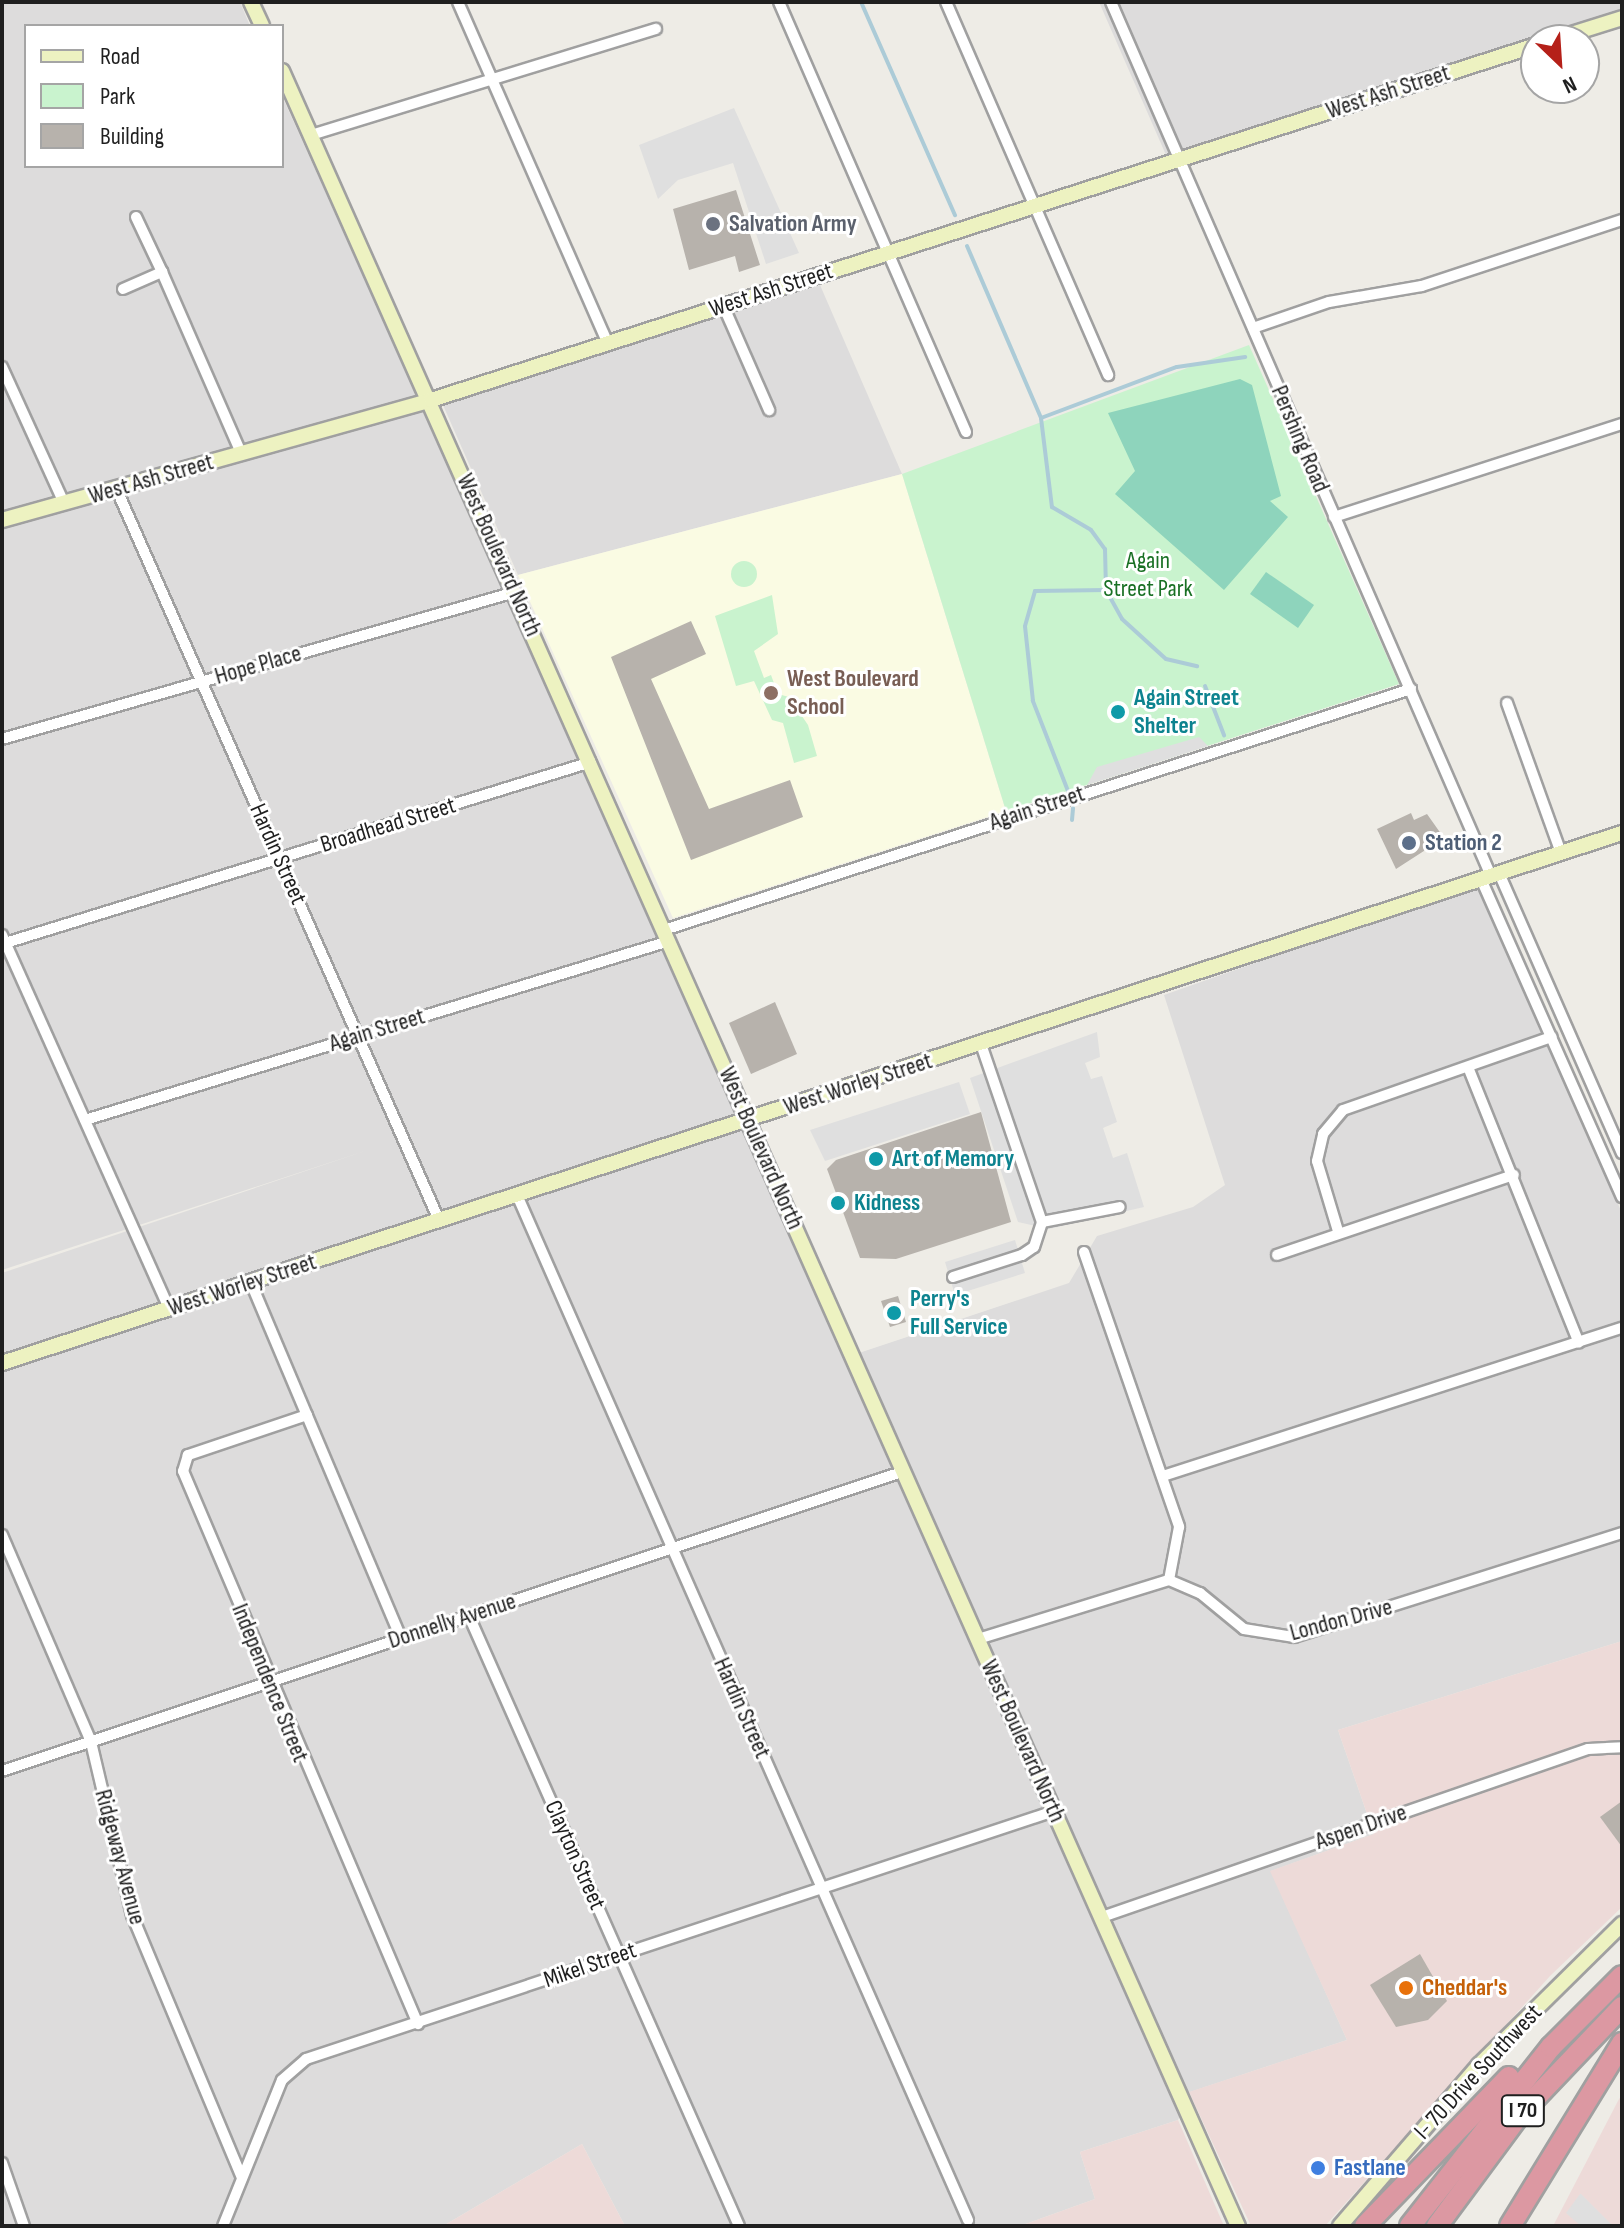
<!DOCTYPE html>
<style>
body{margin:0}
#map{position:relative;width:1624px;height:2228px;overflow:hidden;background:#eeece6;font-family:"Sofia Sans Condensed",sans-serif}
div>[style]{position:absolute}
.residential>*{inset:0;background:#dddcdc}
.commercial>*{inset:0;background:#eddad8}
.education>*{inset:0;background:#fafbe3}
.park>*{inset:0;background:#c9f3ce}
.round{border-radius:50%}
.pitch>*{inset:0;background:#8ed4bc}
.parking>*{inset:0;background:#dfdfdf}
.stream>*{height:4px;margin:-2px;padding:0 2px;transform-origin:2px;border-radius:2px;background:#accbd7}
.building>*{inset:0;background:#b7b2ac}
.roads{filter:drop-shadow(2px 0 #a0a0a0) drop-shadow(-2px 0 #a0a0a0) drop-shadow(0 2px #a0a0a0) drop-shadow(0 -2px #a0a0a0)}
.street>*{height:10px;margin:-5px;padding:0 5px;transform-origin:5px;border-radius:5px;background:#fff}
.secondary>*{height:14px;margin:-7px;padding:0 7px;transform-origin:7px;border-radius:7px;background:#edf2c1}
.highway>*{height:20px;margin:-10px;padding:0 10px;transform-origin:10px;border-radius:10px;background:#dc98a2}
.dots>*{width:22px;height:22px;translate:-50% -50%;box-sizing:border-box;border:4px solid #fff;border-radius:50%}
span{translate:-50% -50%;white-space:nowrap;text-align:center;line-height:1.15;-webkit-text-stroke:6px #fff;paint-order:stroke}
.shield-label span{padding:2px 6px;background:#fff;border:2px solid;border-radius:6px;-webkit-text-stroke-width:0}
.shield-label{font-size:22px;color:#1f1f1f;font-weight:700}
.street-label{font-size:24px;color:#1f1f1f}
.worship-label{font-size:24px;color:#5b616d;font-weight:700}
.left{translate:0 -50%;text-align:left}
.park-label{font-size:24px;color:#197024}
.education-label{font-size:24px;color:#785e54;font-weight:700}
.culture-label{font-size:24px;color:#0d838f;font-weight:700}
.service-label{font-size:24px;color:#4e5e75;font-weight:700}
.food-label{font-size:24px;color:#c56008;font-weight:700}
.shop-label{font-size:24px;color:#366cbe;font-weight:700}
.frame{position:absolute;inset:0;border:4px solid #1f1f1f;pointer-events:none}
.legend{position:absolute;left:24px;top:24px;width:260px;height:144px;box-sizing:border-box;background:#fff;border:2px solid #a5a5a5;margin:0;padding:10px 14px;list-style:none;font-size:24px;color:#1f1f1f}
.legend li{display:flex;align-items:center;gap:16px;height:40px}
.legend b{width:40px;border:2px solid #a5a5a5}
.north{position:absolute;left:1520px;top:24px;width:80px;height:80px;box-sizing:border-box;background:#fff;border:2px solid #a5a5a5;border-radius:50%;rotate:155deg;font-size:22px;font-weight:700;line-height:32px;text-align:center;color:#1f1f1f}
.north::after{content:'';display:block;margin:auto;width:28px;height:36px;background:#b52019;clip-path:polygon(50% 0,100% 100%,50% 72%,0 100%)}
</style>
<div id="map">
<div class="residential">
<i style="clip-path:polygon(2px 2px,240px 2px,250px 26px,26px 26px,26px 166px,282px 166px,282px 96px,850px 1356px,1069px 1283px,1097px 1236px,1193px 1207px,1225px 1185px,1164px 995px,1479px 884px,1622px 1213px,1622px 1641px,1338px 1730px,1374px 1834px,1271px 1871px,1347px 2040px,1190px 2092px,1178px 2120px,1080px 2152px,1095px 2199px,1020px 2226px,625px 2226px,582px 2144px,443px 2226px,2px 2226px,2px 1273px,365px 1151px,2px 1270px)"></i>
<i style="clip-path:polygon(1099px 2px,1622px 2px,1622px 10px,1166px 155px)"></i>
<i style="clip-path:polygon(820px 285px,902px 474px,518px 575px,443px 405px)"></i>
</div>
<div class="commercial">
<i style="clip-path:polygon(1622px 1641px,1622px 1907px,1550px 1976px,1325px 2226px,1251px 2226px,1189px 2092px,1347px 2040px,1270px 1871px,1374px 1834px,1338px 1730px)"></i>
<i style="clip-path:polygon(1622px 2095px,1622px 2226px,1553px 2226px,1619px 2099px)"></i>
<i style="clip-path:polygon(1178px 2120px,1224px 2226px,1020px 2226px,1095px 2199px,1080px 2152px)"></i>
<i style="clip-path:polygon(582px 2144px,625px 2226px,443px 2226px)"></i>
</div>
<div class="education">
<i style="clip-path:polygon(902px 474px,1006px 811px,673px 918px,518px 575px)"></i>
</div>
<div class="park">
<i style="clip-path:polygon(1249px 345px,1399px 684px,1006px 811px,902px 474px)"></i>
<i class="round" style="left:731px;top:561px;width:26px;height:26px"></i>
<i style="clip-path:polygon(772px 595px,778px 634px,754px 651px,764px 678px,771px 675px,778px 694px,789px 697px,808px 725px,817px 756px,794px 763px,783px 723px,772px 720px,754px 681px,736px 686px,715px 616px)"></i>
</div>
<div class="pitch">
<i style="clip-path:polygon(1240px 379px,1252px 385px,1281px 496px,1270px 501px,1288px 517px,1224px 590px,1115px 494px,1135px 471px,1108px 413px)"></i>
<i style="clip-path:polygon(1266px 572px,1314px 605px,1298px 628px,1250px 594px)"></i>
</div>
<div class="parking">
<i style="clip-path:polygon(734px 108px,799px 253px,766px 264px,733px 163px,678px 180px,658px 199px,639px 145px)"></i>
<i style="clip-path:polygon(1199px 737px,1208px 746px,1087px 785px,1097px 767px)"></i>
<i style="clip-path:polygon(1097px 1032px,1100px 1057px,1085px 1063px,1091px 1079px,1102px 1076px,1117px 1122px,1103px 1128px,1113px 1158px,1127px 1153px,1144px 1207px,1049px 1229px,1018px 1222px,970px 1078px)"></i>
<i style="clip-path:polygon(959px 1082px,970px 1114px,825px 1161px,810px 1130px)"></i>
<i style="clip-path:polygon(1015px 1240px,1025px 1273px,955px 1295px,945px 1262px)"></i>
<i style="clip-path:polygon(1580px 2194px,1581px 2194px,1613px 2226px,1581px 2226px,1566px 2213px)"></i>
</div>
<div class="stream">
<i style="left:861px;top:2px;width:233px;rotate:66.2deg"></i>
<i style="left:967px;top:246px;width:187px;rotate:66.7deg"></i>
<i style="left:1041px;top:418px;width:145px;rotate:-20.6deg"></i>
<i style="left:1177px;top:367px;width:69px;rotate:-8.4deg"></i>
<i style="left:1041px;top:418px;width:90px;rotate:83deg"></i>
<i style="left:1052px;top:507px;width:45px;rotate:30.5deg"></i>
<i style="left:1091px;top:530px;width:24px;rotate:54deg"></i>
<i style="left:1105px;top:549px;width:41px;rotate:88.6deg"></i>
<i style="left:1106px;top:590px;width:33px;rotate:61deg"></i>
<i style="left:1122px;top:619px;width:59px;rotate:42.3deg"></i>
<i style="left:1166px;top:659px;width:32px;rotate:13deg"></i>
<i style="left:1205px;top:686px;width:53px;rotate:68.8deg"></i>
<i style="left:1068px;top:791px;width:97px;rotate:-111.3deg"></i>
<i style="left:1033px;top:701px;width:75px;rotate:-96.1deg"></i>
<i style="left:1025px;top:626px;width:36px;rotate:-74deg"></i>
<i style="left:1035px;top:591px;width:71px;rotate:-0.8deg"></i>
<i style="left:1072px;top:820px;width:12px;rotate:-85deg"></i>
</div>
<div class="building">
<i style="clip-path:polygon(736px 190px,760px 265px,739px 272px,735px 256px,689px 270px,673px 209px)"></i>
<i style="clip-path:polygon(691px 621px,706px 654px,651px 679px,709px 809px,790px 780px,803px 817px,691px 860px,611px 657px)"></i>
<i style="clip-path:polygon(1411px 813px,1414px 820px,1427px 814px,1444px 838px,1396px 869px,1377px 829px)"></i>
<i style="clip-path:polygon(775px 1002px,797px 1054px,751px 1074px,729px 1023px)"></i>
<i style="clip-path:polygon(981px 1112px,1011px 1222px,896px 1259px,860px 1258px,827px 1169px,836px 1160px)"></i>
<i style="clip-path:polygon(898px 1296px,906px 1322px,890px 1327px,881px 1301px)"></i>
<i style="clip-path:polygon(1622px 1801px,1622px 1847px,1600px 1817px)"></i>
<i style="clip-path:polygon(1420px 1954px,1447px 2001px,1428px 2020px,1396px 2027px,1370px 1985px)"></i>
</div>
<div class="roads">
<div class="street">
<i style="left:458px;top:2px;width:373px;rotate:66.3deg"></i>
<i style="left:779px;top:2px;width:469px;rotate:66.5deg"></i>
<i style="left:946px;top:2px;width:407px;rotate:66.5deg"></i>
<i style="left:1111px;top:2px;width:953px;rotate:66.5deg"></i>
<i style="left:311px;top:135px;width:361px;rotate:-17.1deg"></i>
<i style="left:136px;top:217px;width:61px;rotate:64.7deg"></i>
<i style="left:123px;top:289px;width:43px;rotate:-23.6deg"></i>
<i style="left:162px;top:272px;width:197px;rotate:66.4deg"></i>
<i style="left:723px;top:305px;width:115px;rotate:66.3deg"></i>
<i style="left:1253px;top:328px;width:80px;rotate:-18.9deg"></i>
<i style="left:1329px;top:302px;width:94px;rotate:-9.8deg"></i>
<i style="left:1422px;top:286px;width:211px;rotate:-18.3deg"></i>
<i style="left:2px;top:367px;width:149px;rotate:65.5deg"></i>
<i style="left:116px;top:488px;width:800px;rotate:66.19deg"></i>
<i style="left:1334px;top:517px;width:303px;rotate:-17.9deg"></i>
<i style="left:1507px;top:703px;width:159px;rotate:70.2deg"></i>
<i style="left:2px;top:739px;width:534px;rotate:-15.99deg"></i>
<i style="left:1499px;top:873px;width:306px;rotate:66.3deg"></i>
<i style="left:1481px;top:879px;width:348px;rotate:66.1deg"></i>
<i style="left:664px;top:930px;width:785px;rotate:-17.88deg"></i>
<i style="left:2px;top:935px;width:410px;rotate:65.9deg"></i>
<i style="left:2px;top:944px;width:616px;rotate:-17.17deg"></i>
<i style="left:981px;top:1044px;width:188px;rotate:71.1deg"></i>
<i style="left:1468px;top:1067px;width:297px;rotate:68.1deg"></i>
<i style="left:85px;top:1120px;width:611px;rotate:-17.04deg"></i>
<i style="left:517px;top:1195px;width:1120px;rotate:66.25deg"></i>
<i style="left:1338px;top:1231px;width:73px;rotate:-106.7deg"></i>
<i style="left:1317px;top:1161px;width:28px;rotate:-77deg"></i>
<i style="left:1323px;top:1134px;width:31px;rotate:-50deg"></i>
<i style="left:1343px;top:1110px;width:221px;rotate:-19.3deg"></i>
<i style="left:1084px;top:1252px;width:291px;rotate:70.9deg"></i>
<i style="left:1179px;top:1527px;width:54px;rotate:100.7deg"></i>
<i style="left:1277px;top:1255px;width:250px;rotate:-18.7deg"></i>
<i style="left:953px;top:1277px;width:72px;rotate:-17.7deg"></i>
<i style="left:1022px;top:1255px;width:14px;rotate:-34deg"></i>
<i style="left:1034px;top:1247px;width:26px;rotate:-72deg"></i>
<i style="left:1042px;top:1222px;width:79px;rotate:-10.9deg"></i>
<i style="left:251px;top:1283px;width:385px;rotate:67.1deg"></i>
<i style="left:307px;top:1415px;width:126px;rotate:161.4deg"></i>
<i style="left:188px;top:1455px;width:17px;rotate:107deg"></i>
<i style="left:183px;top:1471px;width:601px;rotate:66.98deg"></i>
<i style="left:1163px;top:1476px;width:482px;rotate:-17.9deg"></i>
<i style="left:2px;top:1535px;width:225px;rotate:66.7deg"></i>
<i style="left:91px;top:1742px;width:178px;rotate:76.7deg"></i>
<i style="left:132px;top:1915px;width:285px;rotate:67.3deg"></i>
<i style="left:469px;top:1616px;width:667px;rotate:66.12deg"></i>
<i style="left:978px;top:1639px;width:200px;rotate:-17.2deg"></i>
<i style="left:1169px;top:1580px;width:34px;rotate:23deg"></i>
<i style="left:1200px;top:1593px;width:57px;rotate:39.3deg"></i>
<i style="left:1244px;top:1629px;width:51px;rotate:9.1deg"></i>
<i style="left:1294px;top:1637px;width:344px;rotate:-17.6deg"></i>
<i style="left:2px;top:1771px;width:948px;rotate:-18.38deg"></i>
<i style="left:1102px;top:1917px;width:514px;rotate:-19.07deg"></i>
<i style="left:1588px;top:1749px;width:34px;rotate:-3deg"></i>
<i style="left:2px;top:2163px;width:67px;rotate:70.8deg"></i>
<i style="left:223px;top:2226px;width:157px;rotate:-68deg"></i>
<i style="left:282px;top:2080px;width:32px;rotate:-41deg"></i>
<i style="left:306px;top:2059px;width:788px;rotate:-18.34deg"></i>
</div>
<div class="secondary">
<i style="left:251px;top:2px;width:26px;rotate:65deg"></i>
<i style="left:1552px;top:40px;width:73px;rotate:-17.4deg"></i>
<i style="left:282px;top:71px;width:2358px;rotate:66.08deg"></i>
<i style="left:2px;top:520px;width:445px;rotate:-15.6deg"></i>
<i style="left:431px;top:400px;width:1161px;rotate:-17.81deg"></i>
<i style="left:2px;top:1363px;width:1704px;rotate:-18.12deg"></i>
<i style="left:1340px;top:2226px;width:213px;rotate:-49.2deg"></i>
<i style="left:1479px;top:2065px;width:201px;rotate:-44.6deg"></i>
</div>
<div class="highway">
<i style="left:1365px;top:2226px;width:207px;rotate:-46deg"></i>
<i style="left:1410px;top:2226px;width:228px;rotate:-51.8deg"></i>
<i style="left:1551px;top:2047px;width:100px;rotate:-45deg"></i>
<i style="left:1437px;top:2226px;width:138px;rotate:-53.5deg"></i>
<i style="left:1519px;top:2115px;width:149px;rotate:-46.4deg"></i>
<i style="left:1510px;top:2226px;width:215px;rotate:-58.5deg"></i>
</div>
</div>
<div class="dots">
<i style="left:713px;top:224px;background:#6b7280"></i>
<i style="left:771px;top:693px;background:#8d6e63"></i>
<i style="left:1118px;top:712px;background:#0f9aa8"></i>
<i style="left:1409px;top:843px;background:#5c6f8a"></i>
<i style="left:876px;top:1159px;background:#0f9aa8"></i>
<i style="left:838px;top:1203px;background:#0f9aa8"></i>
<i style="left:894px;top:1313px;background:#0f9aa8"></i>
<i style="left:1406px;top:1988px;background:#e8710a"></i>
<i style="left:1318px;top:2168px;background:#3f7fe0"></i>
</div>
<div class="shield-label">
<span style="left:1523px;top:2111px">I 70</span>
</div>
<div class="street-label">
<span style="left:1388px;top:92px;rotate:-18deg">West Ash Street</span>
<span style="left:771px;top:290px;rotate:-18deg">West Ash Street</span>
<span style="left:1300px;top:439px;rotate:67deg">Pershing Road</span>
<span style="left:151px;top:479px;rotate:-16deg">West Ash Street</span>
<span style="left:499px;top:555px;rotate:66deg">West Boulevard North</span>
<span style="left:258px;top:665px;rotate:-16deg">Hope Place</span>
<span style="left:1037px;top:808px;rotate:-18deg">Again Street</span>
<span style="left:388px;top:825px;rotate:-17deg">Broadhead Street</span>
<span style="left:278px;top:854px;rotate:66deg">Hardin Street</span>
<span style="left:377px;top:1030px;rotate:-17deg">Again Street</span>
<span style="left:858px;top:1084px;rotate:-18deg">West Worley Street</span>
<span style="left:761px;top:1148px;rotate:66deg">West Boulevard North</span>
<span style="left:242px;top:1285px;rotate:-18deg">West Worley Street</span>
<span style="left:1341px;top:1620px;rotate:-15deg">London Drive</span>
<span style="left:452px;top:1621px;rotate:-18deg">Donnelly Avenue</span>
<span style="left:270px;top:1683px;rotate:68deg">Independence Street</span>
<span style="left:742px;top:1708px;rotate:66deg">Hardin Street</span>
<span style="left:1023px;top:1741px;rotate:66deg">West Boulevard North</span>
<span style="left:1361px;top:1827px;rotate:-19deg">Aspen Drive</span>
<span style="left:575px;top:1855px;rotate:66deg">Clayton Street</span>
<span style="left:120px;top:1857px;rotate:75deg">Ridgeway Avenue</span>
<span style="left:590px;top:1965px;rotate:-19deg">Mikel Street</span>
<span style="left:1478px;top:2072px;rotate:-47deg">I- 70 Drive Southwest</span>
</div>
<div class="worship-label">
<span class="left" style="left:729px;top:224px">Salvation Army</span>
</div>
<div class="park-label">
<span style="left:1148px;top:575px">Again<br>Street Park</span>
</div>
<div class="education-label">
<span class="left" style="left:787px;top:693px">West Boulevard<br>School</span>
</div>
<div class="culture-label">
<span class="left" style="left:1134px;top:712px">Again Street<br>Shelter</span>
<span class="left" style="left:892px;top:1159px">Art of Memory</span>
<span class="left" style="left:854px;top:1203px">Kidness</span>
<span class="left" style="left:910px;top:1313px">Perry's<br>Full Service</span>
</div>
<div class="service-label">
<span class="left" style="left:1425px;top:843px">Station 2</span>
</div>
<div class="food-label">
<span class="left" style="left:1422px;top:1988px">Cheddar's</span>
</div>
<div class="shop-label">
<span class="left" style="left:1334px;top:2168px">Fastlane</span>
</div>
<div class="frame"></div>
<ul class="legend">
<li><b style="height:10px;background:#edf2c1"></b>Road</li>
<li><b style="height:22px;background:#c9f3ce"></b>Park</li>
<li><b style="height:22px;background:#b7b2ac"></b>Building</li>
</ul>
<div class="north">N</div>
</div>
